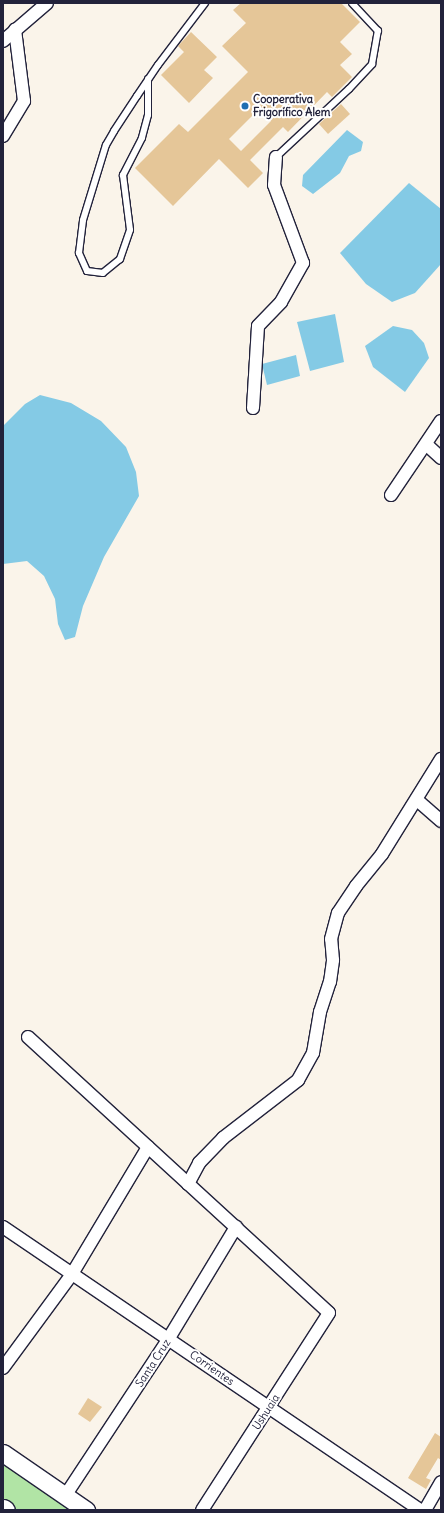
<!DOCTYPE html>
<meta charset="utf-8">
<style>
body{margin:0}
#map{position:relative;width:444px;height:1513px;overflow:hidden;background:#faf4ea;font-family:Delius,sans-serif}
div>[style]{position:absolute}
.green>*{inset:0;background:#b1e4a5}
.water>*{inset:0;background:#84cae5}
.building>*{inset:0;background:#e5c698}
.roads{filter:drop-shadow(1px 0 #22223b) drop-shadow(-1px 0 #22223b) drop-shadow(0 1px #22223b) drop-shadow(0 -1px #22223b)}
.lane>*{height:6px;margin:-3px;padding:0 3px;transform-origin:3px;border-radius:3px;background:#fff}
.street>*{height:12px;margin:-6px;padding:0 6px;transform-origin:6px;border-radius:6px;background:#fff}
.secondary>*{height:17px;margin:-8.5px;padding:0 8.5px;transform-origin:8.5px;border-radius:8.5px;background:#fff}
.primary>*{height:19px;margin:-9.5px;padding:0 9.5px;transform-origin:9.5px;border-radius:9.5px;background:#fff}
.dots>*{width:11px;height:11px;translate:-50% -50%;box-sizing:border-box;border:2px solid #fff;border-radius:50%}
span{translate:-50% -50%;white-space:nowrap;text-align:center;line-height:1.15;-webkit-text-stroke:4px #fff;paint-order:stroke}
.poi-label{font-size:11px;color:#22223b;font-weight:700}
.left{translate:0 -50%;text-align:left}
.street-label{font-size:11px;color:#22223b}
.frame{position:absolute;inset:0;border:4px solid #22223b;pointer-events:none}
</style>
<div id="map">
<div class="green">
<i style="clip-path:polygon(3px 1460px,78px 1510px,13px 1510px,3px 1503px)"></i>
</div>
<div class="water">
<i style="clip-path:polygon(347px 130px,363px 142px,361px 151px,349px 156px,340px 173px,313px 194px,302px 186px,303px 175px)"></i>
<i style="clip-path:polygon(409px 183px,441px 209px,441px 264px,415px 293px,392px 302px,366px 284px,340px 253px)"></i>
<i style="clip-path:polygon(335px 314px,344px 362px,310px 371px,297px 322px)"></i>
<i style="clip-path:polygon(393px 326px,412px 330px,424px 343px,429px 358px,405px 392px,373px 367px,365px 346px)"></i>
<i style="clip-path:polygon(296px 355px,300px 376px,267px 385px,262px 364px)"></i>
<i style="clip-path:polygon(40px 395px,71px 403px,101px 421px,126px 447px,136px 472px,139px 496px,104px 557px,83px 606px,75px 637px,65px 640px,58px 624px,55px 599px,44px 576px,27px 561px,3px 564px,3px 426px,25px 404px)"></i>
</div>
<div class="building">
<i style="clip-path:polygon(evenodd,241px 3px,341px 3px,360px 22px,340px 42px,352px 54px,340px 65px,352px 77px,332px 97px,327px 92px,288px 132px,283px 127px,250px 160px,263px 173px,248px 188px,219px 159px,173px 206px,135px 168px,179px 124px,188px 132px,248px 72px,222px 46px,246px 23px,233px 10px,241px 3px,259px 109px,271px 121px,241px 151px,229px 139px,259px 109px)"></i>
<i style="clip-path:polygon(191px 32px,217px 57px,204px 70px,213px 78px,189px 103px,161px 75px,184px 52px,178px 46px)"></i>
<i style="clip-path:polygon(341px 104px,350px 114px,328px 134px,319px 124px)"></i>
<i style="clip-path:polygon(88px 1398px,102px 1407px,90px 1422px,78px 1414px)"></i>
<i style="clip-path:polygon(435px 1433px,441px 1437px,441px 1460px,438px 1458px,426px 1478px,431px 1480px,426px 1489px,408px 1478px)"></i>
</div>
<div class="roads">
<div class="lane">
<i style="left:148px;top:79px;width:36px;rotate:90deg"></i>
<i style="left:148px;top:115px;width:24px;rotate:105deg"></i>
<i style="left:142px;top:138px;width:42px;rotate:117.2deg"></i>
<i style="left:123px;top:175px;width:55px;rotate:82.7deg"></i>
<i style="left:130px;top:230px;width:31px;rotate:109deg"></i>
<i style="left:120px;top:259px;width:22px;rotate:141deg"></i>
<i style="left:103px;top:273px;width:16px;rotate:-173deg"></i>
<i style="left:87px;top:271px;width:20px;rotate:-114deg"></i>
<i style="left:79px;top:253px;width:33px;rotate:-83deg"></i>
<i style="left:83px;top:220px;width:78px;rotate:-73deg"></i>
<i style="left:106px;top:145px;width:16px;rotate:-60deg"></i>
<i style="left:114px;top:131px;width:42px;rotate:-56.7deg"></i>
<i style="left:137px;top:96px;width:37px;rotate:-56deg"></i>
<i style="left:158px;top:65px;width:78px;rotate:-52.8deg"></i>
<i style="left:276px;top:157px;width:100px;rotate:-43deg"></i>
<i style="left:349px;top:89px;width:34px;rotate:-47deg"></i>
<i style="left:372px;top:64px;width:34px;rotate:-80deg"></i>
<i style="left:378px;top:31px;width:38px;rotate:-133deg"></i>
</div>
<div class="street">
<i style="left:3px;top:41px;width:58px;rotate:-40.8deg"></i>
<i style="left:3px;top:136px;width:41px;rotate:-59deg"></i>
<i style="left:24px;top:101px;width:72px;rotate:-97.2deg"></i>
<i style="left:253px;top:408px;width:82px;rotate:-86.5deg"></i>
<i style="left:258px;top:326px;width:33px;rotate:-46deg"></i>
<i style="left:281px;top:302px;width:45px;rotate:-60.6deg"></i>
<i style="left:303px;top:263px;width:83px;rotate:-110.4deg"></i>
<i style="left:274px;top:185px;width:28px;rotate:-86deg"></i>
<i style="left:427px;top:445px;width:19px;rotate:43deg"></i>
<i style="left:391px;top:495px;width:89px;rotate:-56deg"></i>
<i style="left:417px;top:800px;width:32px;rotate:41deg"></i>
<i style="left:28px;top:1037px;width:408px;rotate:42.5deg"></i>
<i style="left:329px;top:1313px;width:234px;rotate:122.8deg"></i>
<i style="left:188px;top:1184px;width:24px;rotate:-62deg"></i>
<i style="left:199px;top:1163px;width:35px;rotate:-46deg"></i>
<i style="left:223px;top:1138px;width:95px;rotate:-37.7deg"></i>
<i style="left:298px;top:1080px;width:31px;rotate:-61deg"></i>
<i style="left:313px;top:1053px;width:42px;rotate:-80.3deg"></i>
<i style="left:320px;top:1012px;width:32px;rotate:-72deg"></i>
<i style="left:330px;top:982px;width:22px;rotate:-82deg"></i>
<i style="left:333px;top:960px;width:21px;rotate:-95deg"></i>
<i style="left:331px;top:939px;width:27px;rotate:-75deg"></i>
<i style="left:338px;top:913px;width:32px;rotate:-56deg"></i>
<i style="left:356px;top:886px;width:41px;rotate:-50.9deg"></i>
<i style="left:382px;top:854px;width:112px;rotate:-58.2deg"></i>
<i style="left:3px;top:1227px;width:504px;rotate:34.16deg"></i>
<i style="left:3px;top:1368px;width:117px;rotate:-53.7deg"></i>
<i style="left:72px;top:1274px;width:148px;rotate:-59.1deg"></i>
<i style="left:65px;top:1496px;width:189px;rotate:-56.6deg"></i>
<i style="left:169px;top:1338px;width:130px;rotate:-58.9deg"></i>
<i style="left:425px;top:1510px;width:32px;rotate:-60deg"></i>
</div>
<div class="secondary">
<i style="left:3px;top:1453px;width:101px;rotate:34.5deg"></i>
</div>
<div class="primary">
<i style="left:3px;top:1509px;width:2px;rotate:27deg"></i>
</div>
</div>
<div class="dots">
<i style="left:245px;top:106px;background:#1f6fb2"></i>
</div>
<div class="poi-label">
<span class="left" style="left:253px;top:106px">Cooperativa<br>Frigorífico Alem</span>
</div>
<div class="street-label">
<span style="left:153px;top:1363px;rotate:-57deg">Santa Cruz</span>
<span style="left:212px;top:1368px;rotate:35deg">Corrientes</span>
<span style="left:266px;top:1412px;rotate:-57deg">Ushuaia</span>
</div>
<div class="frame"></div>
</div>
